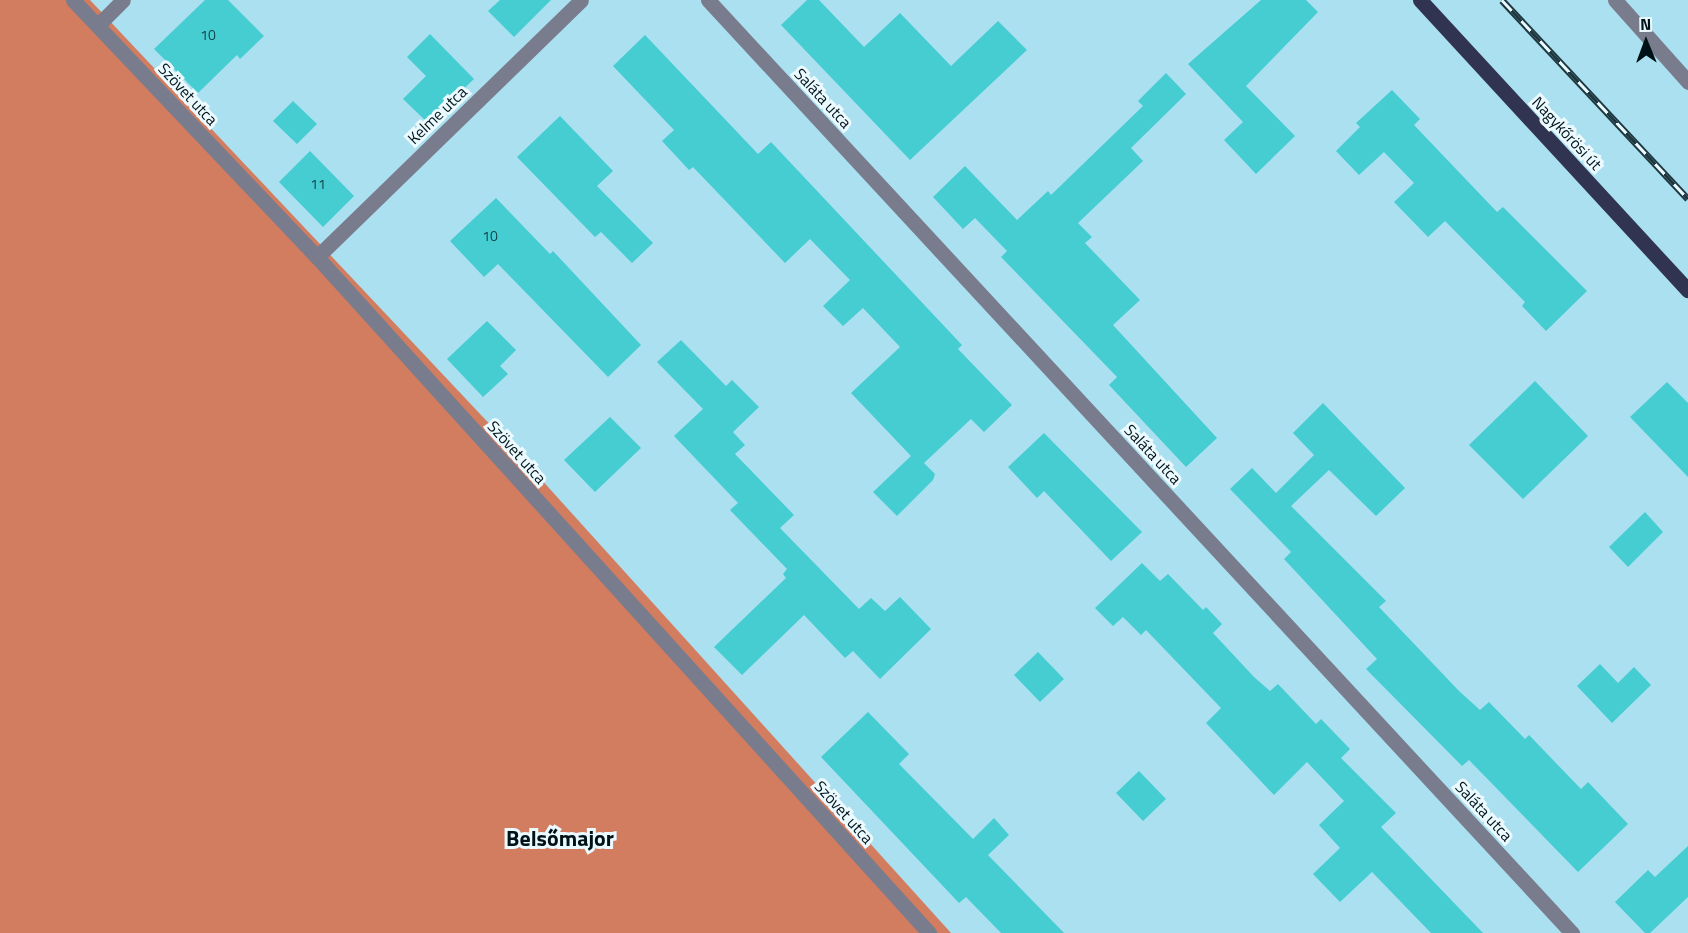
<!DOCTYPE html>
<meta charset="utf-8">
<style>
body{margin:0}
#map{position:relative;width:1688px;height:933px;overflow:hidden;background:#abe0f0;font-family:"Titillium Web",sans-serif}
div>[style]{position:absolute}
.forest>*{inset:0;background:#d27c60}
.building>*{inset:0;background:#45cdd2}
.minor>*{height:15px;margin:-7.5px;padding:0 7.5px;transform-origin:7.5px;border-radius:7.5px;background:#797c8d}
.major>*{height:15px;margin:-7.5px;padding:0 7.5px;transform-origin:7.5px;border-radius:7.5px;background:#313450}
.rail>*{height:7px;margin-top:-3.5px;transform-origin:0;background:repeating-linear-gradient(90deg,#ebfaff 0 14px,#1f373f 0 28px);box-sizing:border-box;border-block:2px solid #1f373f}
span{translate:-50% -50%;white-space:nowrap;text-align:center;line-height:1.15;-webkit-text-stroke:6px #ebfaff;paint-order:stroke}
.number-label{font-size:14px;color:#114146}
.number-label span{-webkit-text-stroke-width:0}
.street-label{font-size:16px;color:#001218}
.district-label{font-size:22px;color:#001218;font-weight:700}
.north{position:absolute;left:1616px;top:12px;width:60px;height:60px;-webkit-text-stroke:4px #ebfaff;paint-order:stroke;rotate:359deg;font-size:16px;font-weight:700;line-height:24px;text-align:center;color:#001218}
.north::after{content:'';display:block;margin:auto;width:21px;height:27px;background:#001218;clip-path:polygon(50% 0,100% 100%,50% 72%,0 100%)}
</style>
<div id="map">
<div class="forest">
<i style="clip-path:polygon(0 0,90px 0,530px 467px,951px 933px,0 933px)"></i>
</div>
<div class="building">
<i style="clip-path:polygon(205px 0,228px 0,264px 36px,240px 59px,237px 55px,198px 93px,154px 49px)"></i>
<i style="clip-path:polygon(500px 0,551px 0,514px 37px,488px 11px)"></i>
<i style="clip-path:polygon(807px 0,819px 0,864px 47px,900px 13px,951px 66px,998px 21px,1027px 50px,910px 160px,781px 25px)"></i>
<i style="clip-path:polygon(1261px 0,1306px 0,1318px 12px,1246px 86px,1295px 136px,1256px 174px,1224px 140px,1243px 122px,1188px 64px)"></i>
<i style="clip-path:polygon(430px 34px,474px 79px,428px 123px,403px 99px,426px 76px,407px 57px)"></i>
<i style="clip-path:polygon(645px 35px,758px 154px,771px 142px,962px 345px,958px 349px,1012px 405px,984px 432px,971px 419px,924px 463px,935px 474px,933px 480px,897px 516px,873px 492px,911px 456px,851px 393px,900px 347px,863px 308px,843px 326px,823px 306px,850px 280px,810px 239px,785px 263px,693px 167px,689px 170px,662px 141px,674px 130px,613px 66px)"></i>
<i style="clip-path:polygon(1166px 73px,1186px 94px,1131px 148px,1143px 161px,1078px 223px,1092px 237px,1085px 243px,1140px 300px,1113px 325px,1217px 438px,1186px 467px,1109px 385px,1117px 377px,1001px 257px,1007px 251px,975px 218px,963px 229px,933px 197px,965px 166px,1017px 220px,1048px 191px,1051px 195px,1143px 106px,1138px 101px)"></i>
<i style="clip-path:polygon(1392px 90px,1420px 119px,1414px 125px,1497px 212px,1503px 207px,1587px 291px,1546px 331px,1522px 306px,1525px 302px,1445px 221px,1428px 237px,1394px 202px,1414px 183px,1384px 152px,1359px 175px,1336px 151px,1360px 127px,1356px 123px)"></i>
<i style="clip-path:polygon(293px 101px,317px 124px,297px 144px,273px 121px)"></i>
<i style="clip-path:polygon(560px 116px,613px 171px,597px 186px,653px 243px,632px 263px,601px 232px,595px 237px,517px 157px)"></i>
<i style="clip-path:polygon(310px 151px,354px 196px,323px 227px,279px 182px)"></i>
<i style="clip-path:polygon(496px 198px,550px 254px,553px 251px,641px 345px,608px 377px,498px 264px,484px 277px,450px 241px)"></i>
<i style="clip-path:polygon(487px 321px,516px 350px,500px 366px,508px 374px,483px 397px,447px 359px)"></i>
<i style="clip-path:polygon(681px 340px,726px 386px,732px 380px,759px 407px,733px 432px,745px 445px,735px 454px,794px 515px,780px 528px,859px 609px,871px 598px,885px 611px,900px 597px,931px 629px,880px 679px,853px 651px,845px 658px,804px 615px,742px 675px,714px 647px,786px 578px,783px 574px,787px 569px,730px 510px,738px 503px,674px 436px,703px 409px,657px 362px)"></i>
<i style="clip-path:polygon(1535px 381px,1588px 436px,1523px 499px,1469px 445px)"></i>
<i style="clip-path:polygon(1667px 382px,1688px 403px,1688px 477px,1630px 417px)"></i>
<i style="clip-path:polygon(1323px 403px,1405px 488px,1376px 516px,1329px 470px,1291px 506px,1386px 601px,1379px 607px,1459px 691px,1480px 710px,1489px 702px,1525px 739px,1529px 735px,1581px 789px,1588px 782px,1628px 824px,1578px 872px,1469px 760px,1462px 766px,1366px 669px,1377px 659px,1284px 559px,1291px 552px,1230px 489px,1252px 468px,1276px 493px,1314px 455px,1293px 433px)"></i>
<i style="clip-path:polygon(610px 417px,641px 448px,595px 492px,564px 460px)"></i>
<i style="clip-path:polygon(1044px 433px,1142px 532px,1111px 561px,1044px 491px,1037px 498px,1008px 467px)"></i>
<i style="clip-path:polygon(1645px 512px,1663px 532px,1628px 567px,1609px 547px)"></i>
<i style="clip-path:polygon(1142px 563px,1160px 581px,1168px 574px,1203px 610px,1206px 607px,1222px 624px,1213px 633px,1254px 677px,1270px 691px,1278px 684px,1316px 724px,1321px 719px,1350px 749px,1341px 758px,1396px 813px,1381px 827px,1483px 933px,1431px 933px,1372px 872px,1340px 902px,1313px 874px,1340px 848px,1319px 825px,1344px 801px,1307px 762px,1274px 795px,1206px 723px,1221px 708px,1146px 630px,1141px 635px,1123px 617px,1113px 626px,1095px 608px)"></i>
<i style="clip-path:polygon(1038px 652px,1064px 679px,1040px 702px,1014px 675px)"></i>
<i style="clip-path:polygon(1600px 664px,1618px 683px,1634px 667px,1651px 685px,1612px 723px,1577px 686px)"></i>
<i style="clip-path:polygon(868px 712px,909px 754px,899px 764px,973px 839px,994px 818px,1009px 835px,988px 855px,1064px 933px,1001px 933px,966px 897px,959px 903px,821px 757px)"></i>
<i style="clip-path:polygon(1139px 771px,1166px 799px,1143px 821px,1116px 793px)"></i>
<i style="clip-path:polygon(1688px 846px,1688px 897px,1650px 933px,1645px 933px,1615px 902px,1648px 870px,1655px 877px)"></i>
</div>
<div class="minor">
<i style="left:73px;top:0;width:354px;rotate:46.5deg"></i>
<i style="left:317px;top:257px;width:912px;rotate:47.84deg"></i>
<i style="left:708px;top:0;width:1272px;rotate:47.2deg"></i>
<i style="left:1615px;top:0;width:110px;rotate:48.3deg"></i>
<i style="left:98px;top:25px;width:35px;rotate:-45deg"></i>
<i style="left:317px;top:257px;width:368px;rotate:-44.2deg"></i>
</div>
<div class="major">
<i style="left:1420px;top:0;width:395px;rotate:47.3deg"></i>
</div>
<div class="rail">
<i style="left:1502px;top:0;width:272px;rotate:46.9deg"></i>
</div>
<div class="number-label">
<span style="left:208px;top:35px">10</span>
<span style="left:318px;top:184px">11</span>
<span style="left:490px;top:236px">10</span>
</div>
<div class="street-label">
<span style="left:188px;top:94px;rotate:47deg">Szövet utca</span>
<span style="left:823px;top:98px;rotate:47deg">Saláta utca</span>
<span style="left:437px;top:115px;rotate:-44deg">Kelme utca</span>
<span style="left:1567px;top:133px;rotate:47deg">Nagykőrösi út</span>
<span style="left:517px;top:452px;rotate:48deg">Szövet utca</span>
<span style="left:1153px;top:454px;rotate:47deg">Saláta utca</span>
<span style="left:1484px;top:811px;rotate:47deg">Saláta utca</span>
<span style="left:844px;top:812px;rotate:48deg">Szövet utca</span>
</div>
<div class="district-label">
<span style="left:560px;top:839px">Belsőmajor</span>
</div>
<div class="north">N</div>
</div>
